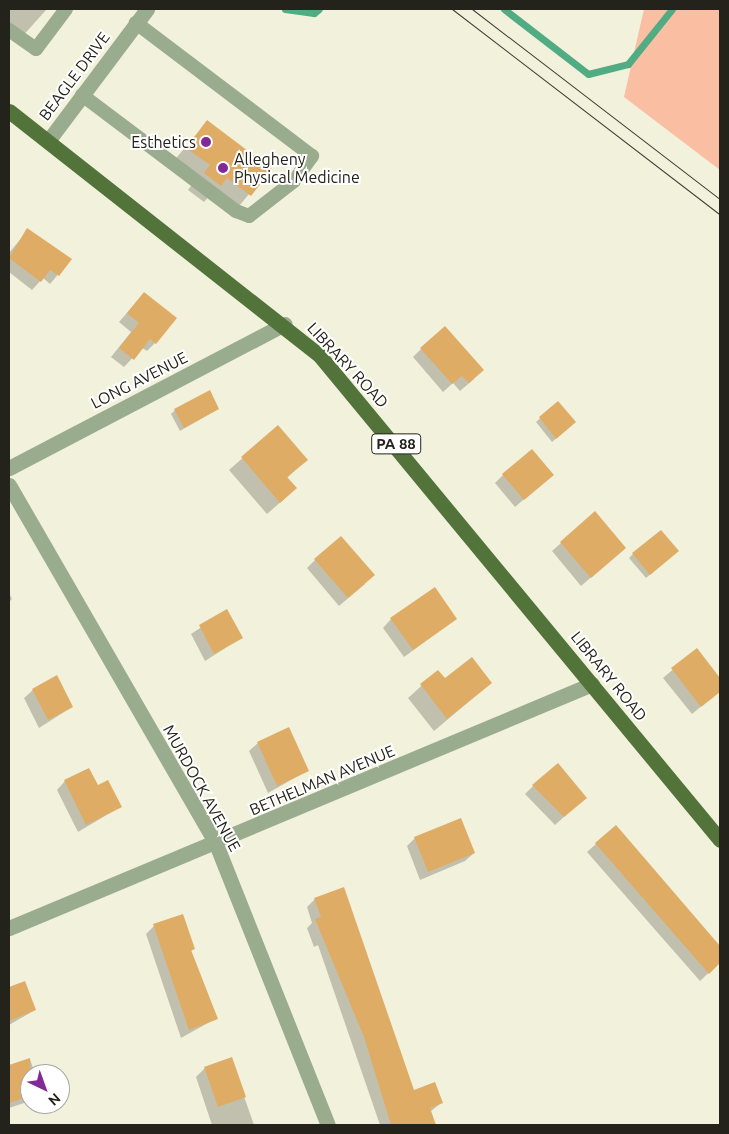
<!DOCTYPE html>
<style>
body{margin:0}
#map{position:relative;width:729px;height:1134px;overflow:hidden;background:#f2f1db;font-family:Ubuntu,sans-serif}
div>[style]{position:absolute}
.green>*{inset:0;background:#fabea2}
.shadow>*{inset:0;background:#0003}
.stream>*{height:7px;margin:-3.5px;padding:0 3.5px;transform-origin:3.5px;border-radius:3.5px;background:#51ac84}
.building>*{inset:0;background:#deac64}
.lane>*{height:14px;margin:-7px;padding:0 7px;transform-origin:7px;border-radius:7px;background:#99ac8d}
.street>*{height:15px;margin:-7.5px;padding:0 7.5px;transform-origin:7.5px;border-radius:7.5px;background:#99ac8d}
.primary>*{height:15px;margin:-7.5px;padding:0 7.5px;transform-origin:7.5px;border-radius:7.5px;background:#52733a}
.tram>*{height:1px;margin:-0.5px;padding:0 0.5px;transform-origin:0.5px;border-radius:0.5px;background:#403f35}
.dots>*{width:14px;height:14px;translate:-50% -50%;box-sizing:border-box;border:2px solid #fff;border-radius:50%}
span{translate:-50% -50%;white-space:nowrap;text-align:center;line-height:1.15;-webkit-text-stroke:4px #fff;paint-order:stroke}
.shield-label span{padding:1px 4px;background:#fff;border:1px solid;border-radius:4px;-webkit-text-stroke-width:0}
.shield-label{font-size:15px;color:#24231b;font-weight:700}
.street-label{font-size:16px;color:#24231b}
.poi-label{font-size:16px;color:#24231b}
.right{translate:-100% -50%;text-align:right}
.left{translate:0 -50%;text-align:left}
.frame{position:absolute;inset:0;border:10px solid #24231b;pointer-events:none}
.north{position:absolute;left:20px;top:1064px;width:50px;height:50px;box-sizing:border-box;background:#fff;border:1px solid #a7a7a4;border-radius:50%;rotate:138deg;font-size:14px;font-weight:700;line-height:20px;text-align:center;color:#24231b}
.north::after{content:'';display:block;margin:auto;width:18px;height:22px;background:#812996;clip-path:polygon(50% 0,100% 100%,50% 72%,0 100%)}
</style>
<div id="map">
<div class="green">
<i style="clip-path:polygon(644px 9px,720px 9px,720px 170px,624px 97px)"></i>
</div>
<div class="shadow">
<i style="clip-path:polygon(9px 9px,47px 9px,20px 39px,9px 30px)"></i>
<i style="clip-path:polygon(207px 122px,270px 169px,234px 212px,211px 194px,204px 202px,188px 190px,194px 182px,171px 164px)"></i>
<i style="clip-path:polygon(28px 230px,70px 260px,50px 284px,43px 278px,32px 290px,9px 272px,9px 253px)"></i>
<i style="clip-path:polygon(144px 293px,155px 343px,147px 351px,142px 348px,124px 367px,111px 357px,131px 332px,119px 322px)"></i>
<i style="clip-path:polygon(421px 349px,474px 379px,460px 391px,453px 383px,443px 392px,413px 357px)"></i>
<i style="clip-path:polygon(558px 402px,571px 426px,552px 442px,536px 422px)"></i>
<i style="clip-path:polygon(218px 409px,180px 431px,171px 414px,175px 410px)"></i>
<i style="clip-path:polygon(278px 427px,306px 460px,287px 478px,283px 500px,267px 514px,229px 470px)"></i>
<i style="clip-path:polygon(503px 475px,552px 475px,515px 507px,495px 483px)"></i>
<i style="clip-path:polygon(561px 543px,625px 548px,581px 586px,552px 551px)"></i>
<i style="clip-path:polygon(633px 554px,673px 555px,646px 578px,629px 558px)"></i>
<i style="clip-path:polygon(315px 560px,365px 584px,339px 606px,307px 568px)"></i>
<i style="clip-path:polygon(9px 593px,12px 599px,9px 602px)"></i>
<i style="clip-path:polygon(226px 611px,241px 638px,205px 661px,191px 634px)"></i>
<i style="clip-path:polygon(391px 619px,456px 619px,404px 657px,383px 628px)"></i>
<i style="clip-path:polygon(696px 650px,720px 680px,720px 691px,692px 714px,663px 678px)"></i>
<i style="clip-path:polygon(438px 671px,445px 680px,491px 683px,434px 731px,408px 698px)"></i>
<i style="clip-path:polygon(33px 690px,72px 707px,39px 728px,24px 698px)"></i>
<i style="clip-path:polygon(258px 743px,307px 771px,268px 793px,249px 751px)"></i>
<i style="clip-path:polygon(65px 781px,120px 807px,78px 832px,57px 790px)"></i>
<i style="clip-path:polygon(533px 786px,585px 798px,555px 825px,525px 794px)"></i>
<i style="clip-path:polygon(616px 826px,720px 947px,720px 962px,700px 981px,587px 852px)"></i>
<i style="clip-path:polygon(415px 838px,474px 853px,465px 861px,420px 880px,407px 846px)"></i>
<i style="clip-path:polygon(315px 899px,413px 1092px,441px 1103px,430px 1112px,434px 1125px,380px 1125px,318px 945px,314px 947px,307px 928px,312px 923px,307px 907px)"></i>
<i style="clip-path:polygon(154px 926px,194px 949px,190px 952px,217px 1018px,181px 1038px,146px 934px)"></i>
<i style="clip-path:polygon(25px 982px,35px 1010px,9px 1025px,9px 988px)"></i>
<i style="clip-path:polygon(30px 1059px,35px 1074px,30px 1074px,30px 1101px,9px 1108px,9px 1066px)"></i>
<i style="clip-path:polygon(231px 1059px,254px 1125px,212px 1125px,196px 1077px,205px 1068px)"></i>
</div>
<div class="stream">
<i style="left:285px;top:9px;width:29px;rotate:8deg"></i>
<i style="left:314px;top:13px;width:6px;rotate:-39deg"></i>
<i style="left:504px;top:9px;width:106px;rotate:37.7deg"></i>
<i style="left:588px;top:74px;width:41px;rotate:-14deg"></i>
<i style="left:628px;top:64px;width:70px;rotate:-51.3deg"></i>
</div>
<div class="building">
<i style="clip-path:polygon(207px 120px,272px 169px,251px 196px,227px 178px,221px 186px,204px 173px,210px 165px,186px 148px)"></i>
<i style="clip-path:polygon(27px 228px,72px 259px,59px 276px,50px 270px,41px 282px,9px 258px)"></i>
<i style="clip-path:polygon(144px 292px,177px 318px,156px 344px,150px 339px,134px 360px,119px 348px,139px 323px,127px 313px)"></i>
<i style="clip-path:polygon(445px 326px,484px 370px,469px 383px,462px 376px,452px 384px,420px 348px)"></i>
<i style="clip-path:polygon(210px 390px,219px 409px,184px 428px,174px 409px)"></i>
<i style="clip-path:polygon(558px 401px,576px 422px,556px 439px,539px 417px)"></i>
<i style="clip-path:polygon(278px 425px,308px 460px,287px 477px,297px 488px,280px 503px,241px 457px)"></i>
<i style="clip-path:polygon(532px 449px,554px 475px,524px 500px,502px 474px)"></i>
<i style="clip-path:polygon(595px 511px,626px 548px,591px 578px,560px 542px)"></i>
<i style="clip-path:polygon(661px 530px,679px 551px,650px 575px,632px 553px)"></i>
<i style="clip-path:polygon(341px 536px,375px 575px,348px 598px,314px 559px)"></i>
<i style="clip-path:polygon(435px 587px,457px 619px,413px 650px,390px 618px)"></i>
<i style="clip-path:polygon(227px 609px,243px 638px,214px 654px,199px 625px)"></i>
<i style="clip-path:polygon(697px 648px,720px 678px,720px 692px,701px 707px,671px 668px)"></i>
<i style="clip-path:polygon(472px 657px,492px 683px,447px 719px,420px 684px,438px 670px,445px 678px)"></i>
<i style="clip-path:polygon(57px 675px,73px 707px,48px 720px,32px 689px)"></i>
<i style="clip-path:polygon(289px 727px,309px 771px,277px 786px,257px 742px)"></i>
<i style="clip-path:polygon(558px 763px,587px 798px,564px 817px,532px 785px)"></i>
<i style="clip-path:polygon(89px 768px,98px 785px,108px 780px,122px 807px,86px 825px,64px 780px)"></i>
<i style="clip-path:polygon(461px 818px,475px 853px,428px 872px,414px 837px)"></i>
<i style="clip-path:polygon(616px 825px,720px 946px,720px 963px,709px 974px,595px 843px)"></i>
<i style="clip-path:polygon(344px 887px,414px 1090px,435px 1082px,443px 1103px,430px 1108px,436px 1125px,391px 1125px,364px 1037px,315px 919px,321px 917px,314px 898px)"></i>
<i style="clip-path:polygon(183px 914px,195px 949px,191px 950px,218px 1019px,189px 1030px,153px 924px)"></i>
<i style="clip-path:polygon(25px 981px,36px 1010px,9px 1021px,9px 987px)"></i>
<i style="clip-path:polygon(232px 1057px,246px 1097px,218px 1107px,204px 1067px)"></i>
<i style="clip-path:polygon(30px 1058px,30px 1096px,9px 1103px,9px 1065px)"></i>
</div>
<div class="lane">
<i style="left:9px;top:30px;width:33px;rotate:35deg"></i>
<i style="left:36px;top:49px;width:50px;rotate:-53.1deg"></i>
<i style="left:82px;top:95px;width:193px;rotate:37deg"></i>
<i style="left:236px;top:211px;width:14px;rotate:21deg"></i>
<i style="left:249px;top:216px;width:57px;rotate:-37.9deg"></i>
<i style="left:294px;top:181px;width:31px;rotate:-54deg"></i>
<i style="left:312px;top:156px;width:221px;rotate:-142.9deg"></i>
</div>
<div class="street">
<i style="left:48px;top:141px;width:165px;rotate:-53.1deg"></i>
<i style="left:9px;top:468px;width:311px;rotate:-27.6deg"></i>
<i style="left:9px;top:485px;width:414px;rotate:60deg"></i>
<i style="left:216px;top:844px;width:302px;rotate:68.3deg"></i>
<i style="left:9px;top:928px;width:632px;rotate:-22.71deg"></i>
</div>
<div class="primary">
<i style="left:9px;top:111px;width:396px;rotate:38.2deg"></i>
<i style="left:320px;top:356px;width:628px;rotate:50.43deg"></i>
</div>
<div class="tram">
<i style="left:452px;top:9px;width:338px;rotate:37.5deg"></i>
<i style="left:472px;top:9px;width:312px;rotate:37.5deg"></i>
</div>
<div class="dots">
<i style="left:206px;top:142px;background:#812996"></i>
<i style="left:223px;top:168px;background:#812996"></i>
</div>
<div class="shield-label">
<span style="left:396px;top:444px">PA 88</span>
</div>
<div class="street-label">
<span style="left:74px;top:76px;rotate:-53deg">BEAGLE DRIVE</span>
<span style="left:348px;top:365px;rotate:47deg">LIBRARY ROAD</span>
<span style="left:139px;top:380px;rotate:-27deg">LONG AVENUE</span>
<span style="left:609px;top:676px;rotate:51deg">LIBRARY ROAD</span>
<span style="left:322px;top:780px;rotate:-23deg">BETHELMAN AVENUE</span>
<span style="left:202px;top:788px;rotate:61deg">MURDOCK AVENUE</span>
</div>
<div class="poi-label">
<span class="right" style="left:196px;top:142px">Esthetics</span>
<span class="left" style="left:234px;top:168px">Allegheny<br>Physical Medicine</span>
</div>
<div class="frame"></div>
<div class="north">N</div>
</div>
